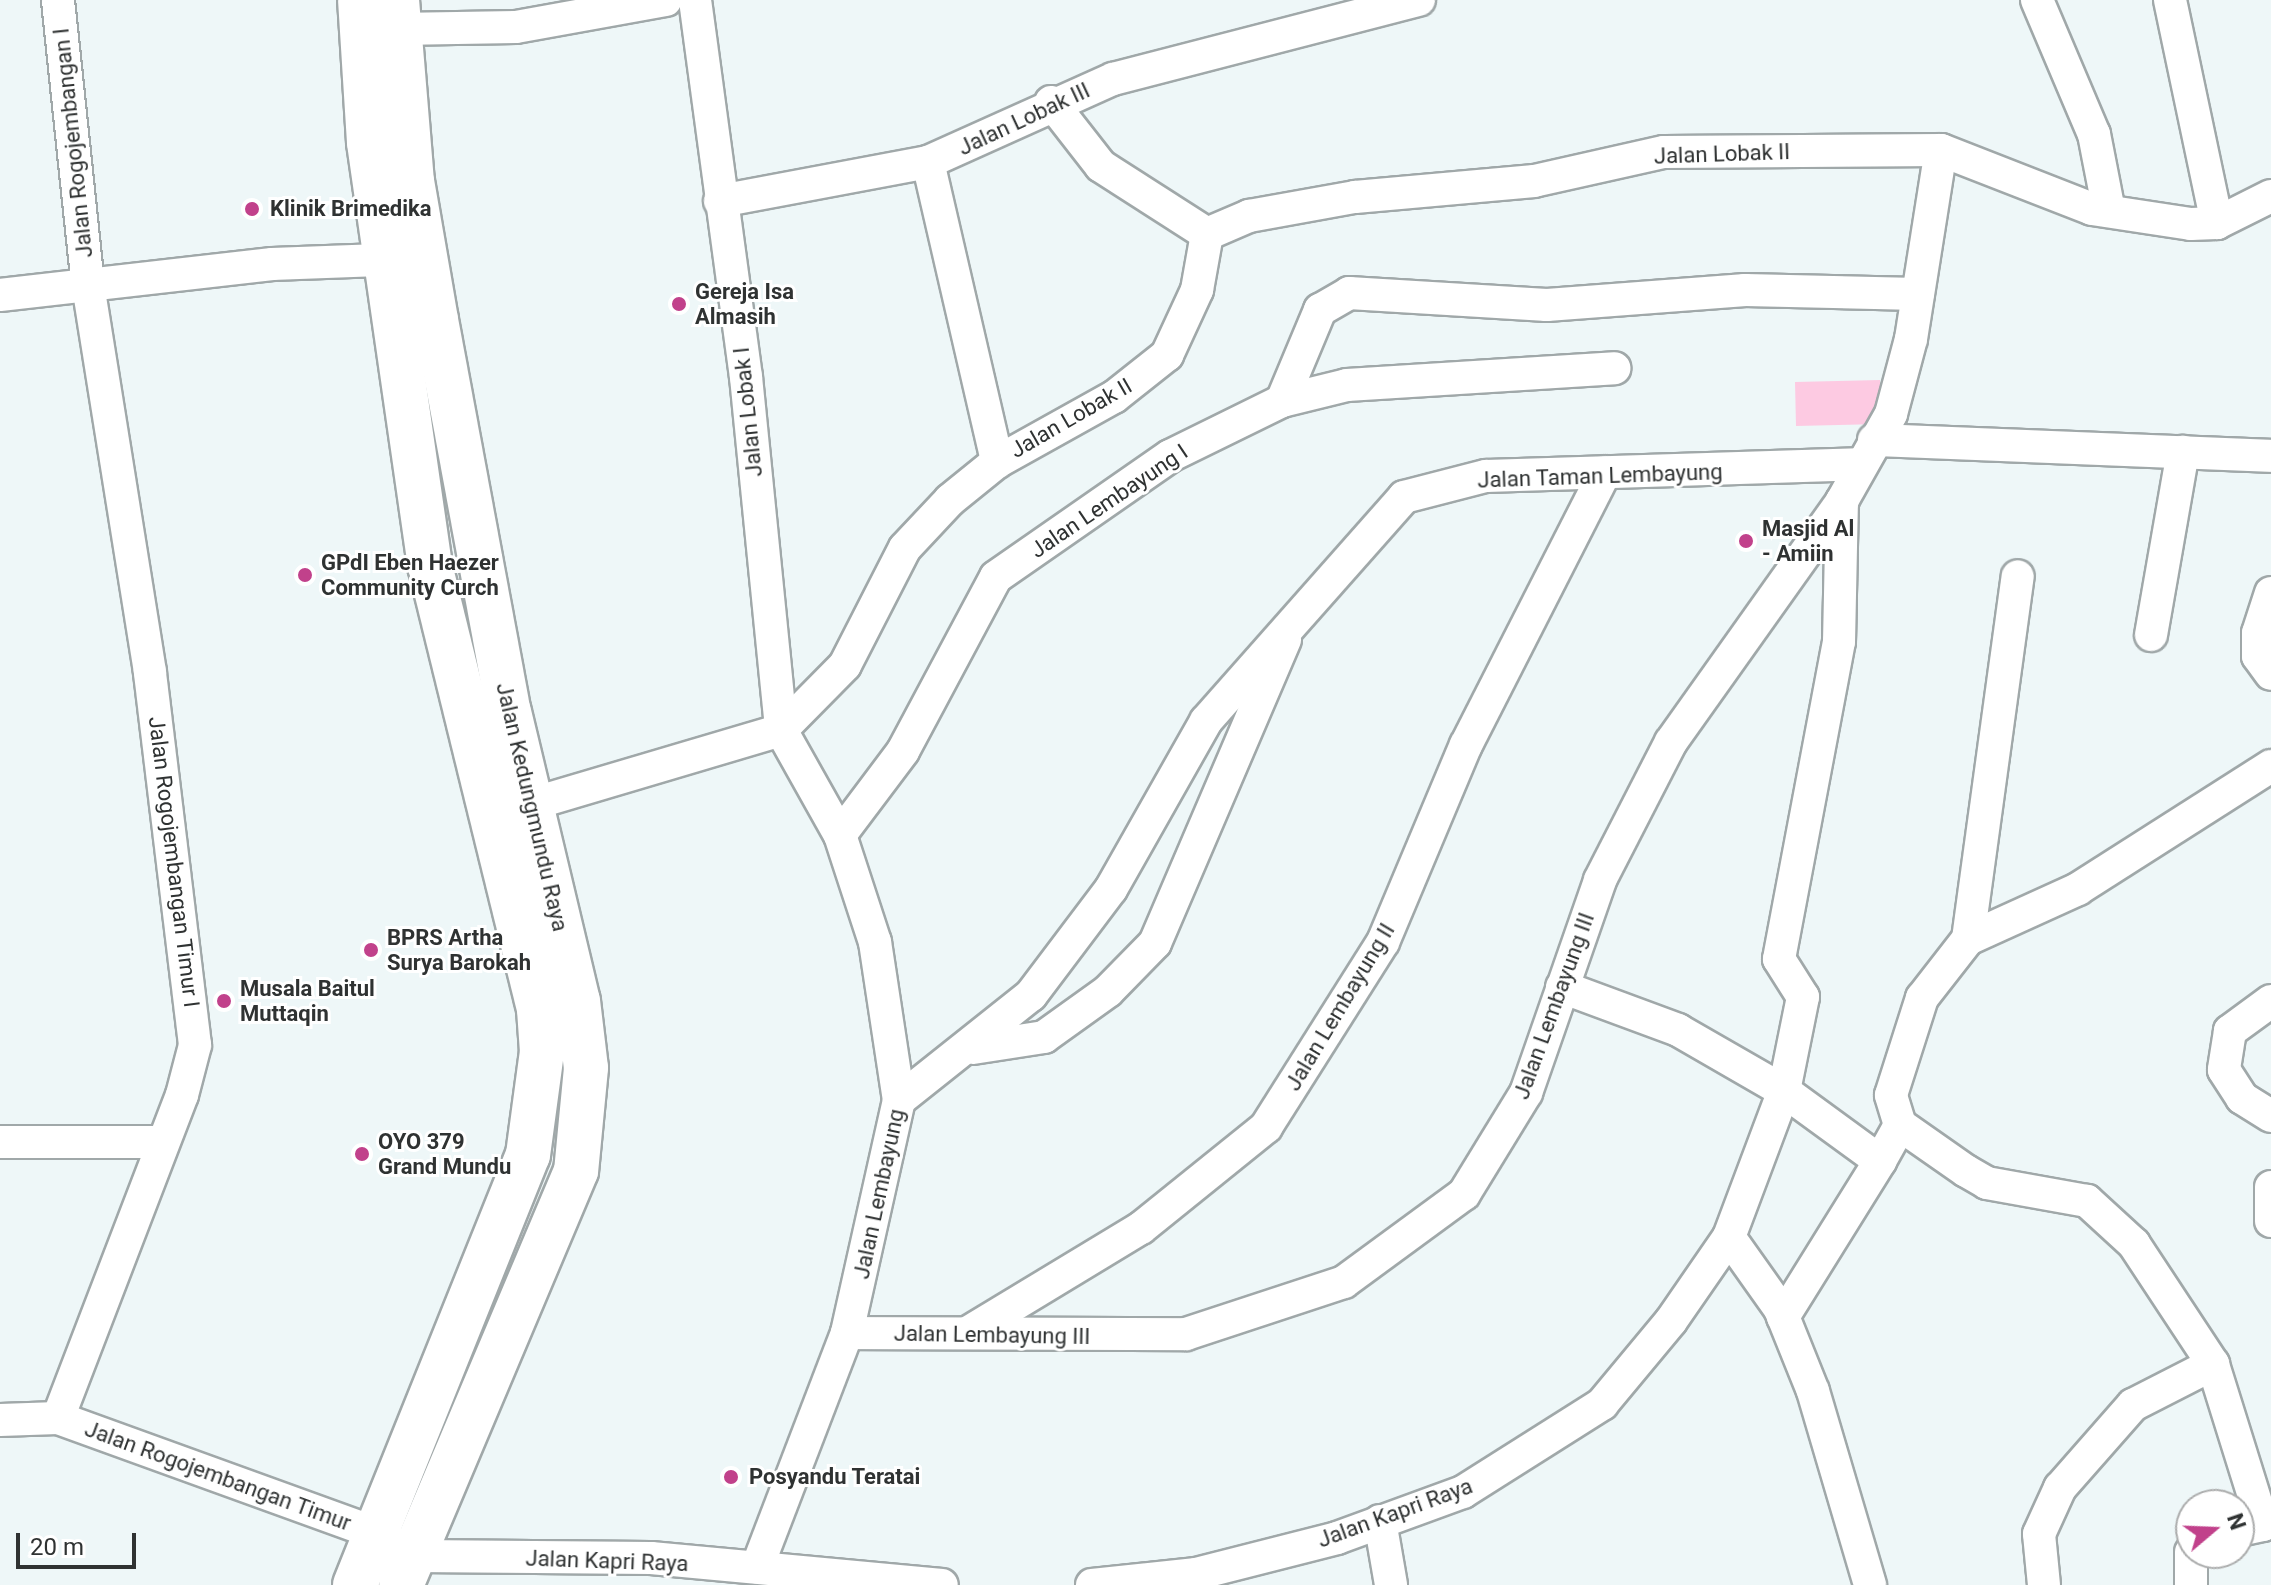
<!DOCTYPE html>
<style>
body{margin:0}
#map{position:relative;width:2271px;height:1585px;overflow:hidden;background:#eef7f8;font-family:Roboto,sans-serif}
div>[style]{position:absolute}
.green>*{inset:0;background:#fdcae2}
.roads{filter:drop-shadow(2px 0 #a0a8a9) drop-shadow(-2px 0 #a0a8a9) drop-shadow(0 2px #a0a8a9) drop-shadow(0 -2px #a0a8a9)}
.minor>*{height:32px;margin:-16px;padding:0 16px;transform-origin:16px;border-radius:16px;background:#fff}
.secondary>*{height:44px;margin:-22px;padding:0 22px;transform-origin:22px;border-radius:22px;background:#fff}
.dots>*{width:22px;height:22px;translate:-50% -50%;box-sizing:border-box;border:4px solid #fff;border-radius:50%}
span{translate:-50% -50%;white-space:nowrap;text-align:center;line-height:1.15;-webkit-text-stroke:6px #fff;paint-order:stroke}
.street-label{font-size:22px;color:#2f3232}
.poi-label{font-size:22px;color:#2f3232;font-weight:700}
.left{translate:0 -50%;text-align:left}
.north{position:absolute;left:2175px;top:1489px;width:80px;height:80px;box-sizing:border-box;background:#fff;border:2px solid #acadad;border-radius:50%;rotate:71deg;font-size:22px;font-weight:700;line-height:32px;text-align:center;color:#2f3232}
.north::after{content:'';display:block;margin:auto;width:28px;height:36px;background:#c1418b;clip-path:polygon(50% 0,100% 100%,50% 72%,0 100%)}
.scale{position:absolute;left:16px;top:1533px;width:120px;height:36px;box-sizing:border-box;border:4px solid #2f3232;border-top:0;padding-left:10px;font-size:24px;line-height:28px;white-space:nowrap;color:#2f3232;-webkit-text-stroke:6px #fff;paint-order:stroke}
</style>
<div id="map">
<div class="green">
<i style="clip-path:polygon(1880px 380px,1881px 424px,1796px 426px,1795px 382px)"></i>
</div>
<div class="roads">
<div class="minor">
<i style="left:695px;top:0;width:380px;rotate:82.3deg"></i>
<i style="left:746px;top:377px;width:355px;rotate:84.3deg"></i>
<i style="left:781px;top:730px;width:120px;rotate:60.7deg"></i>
<i style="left:840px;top:835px;width:113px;rotate:71.9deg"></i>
<i style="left:875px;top:942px;width:160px;rotate:81.4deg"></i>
<i style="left:899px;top:1100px;width:239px;rotate:102.6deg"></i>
<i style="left:847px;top:1333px;width:251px;rotate:111deg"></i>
<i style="left:2037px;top:0;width:146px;rotate:67deg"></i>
<i style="left:2094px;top:134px;width:78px;rotate:79deg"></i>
<i style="left:2170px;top:0;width:228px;rotate:78.1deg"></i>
<i style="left:397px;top:29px;width:119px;rotate:-1deg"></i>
<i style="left:516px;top:27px;width:152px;rotate:-10.2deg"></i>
<i style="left:1051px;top:102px;width:81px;rotate:52deg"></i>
<i style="left:1101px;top:166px;width:126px;rotate:32.7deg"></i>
<i style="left:928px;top:162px;width:308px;rotate:77deg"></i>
<i style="left:720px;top:201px;width:212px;rotate:-10.6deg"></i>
<i style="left:928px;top:162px;width:203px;rotate:-24.2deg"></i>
<i style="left:1113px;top:79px;width:316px;rotate:-14.5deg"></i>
<i style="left:0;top:295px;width:274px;rotate:-6.5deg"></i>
<i style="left:272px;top:264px;width:135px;rotate:-2.1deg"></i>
<i style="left:1282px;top:401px;width:99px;rotate:-67.3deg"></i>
<i style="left:1320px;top:310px;width:34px;rotate:-30deg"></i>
<i style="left:1349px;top:293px;width:198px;rotate:3.5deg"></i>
<i style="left:1547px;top:305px;width:199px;rotate:-4.3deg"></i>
<i style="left:1745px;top:290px;width:173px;rotate:1.3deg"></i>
<i style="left:1874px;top:440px;width:397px;rotate:2.3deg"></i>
<i style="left:2271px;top:593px;width:42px;rotate:108deg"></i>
<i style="left:2258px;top:633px;width:23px;rotate:90deg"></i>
<i style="left:2258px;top:656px;width:22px;rotate:54deg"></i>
<i style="left:2151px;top:635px;width:186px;rotate:-80.1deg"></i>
<i style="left:528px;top:805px;width:264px;rotate:-16.5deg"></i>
<i style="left:781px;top:730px;width:91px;rotate:-45.4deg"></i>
<i style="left:845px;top:665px;width:131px;rotate:-62.9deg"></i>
<i style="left:905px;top:548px;width:66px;rotate:-46.8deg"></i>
<i style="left:950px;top:500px;width:60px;rotate:-39deg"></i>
<i style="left:997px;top:462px;width:134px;rotate:-29.1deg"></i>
<i style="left:1114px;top:397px;width:68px;rotate:-38.4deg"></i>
<i style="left:1167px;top:355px;width:72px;rotate:-65.2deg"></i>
<i style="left:1197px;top:290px;width:57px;rotate:-79.9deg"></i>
<i style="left:1207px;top:234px;width:46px;rotate:-23.2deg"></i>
<i style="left:1249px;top:216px;width:108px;rotate:-10.2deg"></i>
<i style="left:1355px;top:197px;width:180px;rotate:-5.1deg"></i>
<i style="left:1534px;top:181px;width:133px;rotate:-12.6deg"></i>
<i style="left:1664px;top:152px;width:277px;rotate:-0.4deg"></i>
<i style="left:1941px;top:150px;width:162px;rotate:21.3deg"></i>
<i style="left:2092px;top:209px;width:100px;rotate:8.6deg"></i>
<i style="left:2191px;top:224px;width:26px;rotate:-2deg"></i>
<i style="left:2217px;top:223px;width:60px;rotate:-26.6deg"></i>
<i style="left:840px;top:835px;width:105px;rotate:-53.1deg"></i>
<i style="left:903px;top:751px;width:197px;rotate:-61.9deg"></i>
<i style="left:996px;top:577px;width:212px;rotate:-34.8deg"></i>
<i style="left:1170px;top:456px;width:125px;rotate:-26.2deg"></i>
<i style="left:1282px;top:401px;width:67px;rotate:-13.8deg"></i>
<i style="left:1347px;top:385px;width:268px;rotate:-3.6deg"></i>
<i style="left:1968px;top:939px;width:366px;rotate:-82.2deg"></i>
<i style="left:1562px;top:987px;width:124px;rotate:20.3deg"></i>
<i style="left:1678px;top:1030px;width:122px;rotate:29.9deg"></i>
<i style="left:1784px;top:1091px;width:119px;rotate:36.1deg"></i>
<i style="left:1880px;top:1161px;width:41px;rotate:-60.9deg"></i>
<i style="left:2271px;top:1001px;width:51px;rotate:143.8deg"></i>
<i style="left:2230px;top:1031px;width:39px;rotate:99deg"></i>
<i style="left:2224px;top:1070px;width:33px;rotate:57deg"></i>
<i style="left:2242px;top:1098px;width:34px;rotate:32deg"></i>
<i style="left:973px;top:1048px;width:72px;rotate:-8.8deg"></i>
<i style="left:1044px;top:1037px;width:79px;rotate:-35.7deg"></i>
<i style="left:1108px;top:991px;width:67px;rotate:-45.6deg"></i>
<i style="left:1155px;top:943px;width:330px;rotate:-66.8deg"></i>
<i style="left:899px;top:1100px;width:169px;rotate:-38.5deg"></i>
<i style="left:1031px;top:995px;width:133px;rotate:-53deg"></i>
<i style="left:1111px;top:889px;width:193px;rotate:-60.5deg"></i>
<i style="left:1206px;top:721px;width:299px;rotate:-48.5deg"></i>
<i style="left:1404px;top:497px;width:85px;rotate:-14.4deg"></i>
<i style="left:1486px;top:476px;width:372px;rotate:-1.8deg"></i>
<i style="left:0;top:1142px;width:162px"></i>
<i style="left:2271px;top:1187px;width:34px;rotate:90deg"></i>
<i style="left:1729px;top:1237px;width:88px;rotate:54.7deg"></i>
<i style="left:1780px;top:1309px;width:88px;rotate:68.1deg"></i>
<i style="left:1813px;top:1391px;width:202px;rotate:73.6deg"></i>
<i style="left:1783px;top:1317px;width:184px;rotate:-58.1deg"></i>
<i style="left:969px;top:1332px;width:201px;rotate:-31.2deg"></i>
<i style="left:1141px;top:1228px;width:161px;rotate:-38.9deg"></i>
<i style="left:1266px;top:1127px;width:219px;rotate:-57.7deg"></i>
<i style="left:1383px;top:942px;width:214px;rotate:-67.2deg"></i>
<i style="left:1466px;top:745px;width:306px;rotate:-63deg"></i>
<i style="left:847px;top:1333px;width:339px;rotate:0.2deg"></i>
<i style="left:1186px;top:1334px;width:166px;rotate:-18.2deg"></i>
<i style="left:1344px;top:1282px;width:149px;rotate:-36.3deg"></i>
<i style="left:1464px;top:1194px;width:119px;rotate:-58.5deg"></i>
<i style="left:1526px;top:1093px;width:225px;rotate:-70.8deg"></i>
<i style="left:1600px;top:880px;width:155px;rotate:-62.8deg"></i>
<i style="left:1671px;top:742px;width:296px;rotate:-54.6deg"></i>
<i style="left:1842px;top:501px;width:100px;rotate:-60.6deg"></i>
<i style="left:1891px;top:414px;width:78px;rotate:-75.1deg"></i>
<i style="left:1911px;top:339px;width:191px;rotate:-81deg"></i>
<i style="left:58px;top:1418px;width:346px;rotate:-69deg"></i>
<i style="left:182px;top:1095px;width:52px;rotate:-75.4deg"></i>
<i style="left:195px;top:1045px;width:376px;rotate:-96.9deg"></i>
<i style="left:150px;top:672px;width:391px;rotate:-99.1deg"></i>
<i style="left:88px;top:286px;width:288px;rotate:-96deg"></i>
<i style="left:0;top:1420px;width:58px;rotate:-2deg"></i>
<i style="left:58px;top:1418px;width:340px;rotate:19.9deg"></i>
<i style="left:378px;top:1534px;width:44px;rotate:30.1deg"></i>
<i style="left:416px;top:1556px;width:235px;rotate:0.5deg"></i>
<i style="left:651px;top:1558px;width:292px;rotate:5.3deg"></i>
<i style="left:1380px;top:1521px;width:65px;rotate:80.2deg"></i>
<i style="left:2239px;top:1530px;width:25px;rotate:-12deg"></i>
<i style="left:2263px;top:1525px;width:169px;rotate:-107.3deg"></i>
<i style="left:2213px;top:1364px;width:144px;rotate:-123.4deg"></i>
<i style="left:2134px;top:1244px;width:64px;rotate:-137.5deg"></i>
<i style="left:2087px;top:1201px;width:102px;rotate:-169.8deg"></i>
<i style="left:1987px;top:1183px;width:24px;rotate:-150deg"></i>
<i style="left:1966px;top:1171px;width:80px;rotate:-145.1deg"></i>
<i style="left:1900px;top:1125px;width:31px;rotate:-107deg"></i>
<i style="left:1891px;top:1095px;width:102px;rotate:-72.3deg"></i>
<i style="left:1922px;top:998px;width:75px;rotate:-52.1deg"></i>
<i style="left:1968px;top:939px;width:121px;rotate:-24.4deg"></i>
<i style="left:2078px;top:889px;width:229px;rotate:-32.5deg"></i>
<i style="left:2191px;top:1552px;width:33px;rotate:90deg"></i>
<i style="left:1092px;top:1585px;width:105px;rotate:-6deg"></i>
<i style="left:1196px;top:1574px;width:146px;rotate:-14.3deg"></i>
<i style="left:1337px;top:1538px;width:134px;rotate:-20.1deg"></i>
<i style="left:1463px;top:1492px;width:165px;rotate:-32.3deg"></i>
<i style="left:1602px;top:1404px;width:108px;rotate:-50.3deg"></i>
<i style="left:1671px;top:1321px;width:102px;rotate:-55.4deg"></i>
<i style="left:1729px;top:1237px;width:156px;rotate:-69.4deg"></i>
<i style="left:1784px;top:1091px;width:96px;rotate:-78.6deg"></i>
<i style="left:1803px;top:997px;width:45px;rotate:-122.3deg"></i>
<i style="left:1779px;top:959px;width:323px;rotate:-79.3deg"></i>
<i style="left:1839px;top:642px;width:141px;rotate:-88.8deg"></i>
<i style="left:2044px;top:1585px;width:51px;rotate:-95.6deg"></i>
<i style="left:2039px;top:1534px;width:51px;rotate:-65.5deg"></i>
<i style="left:2060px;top:1488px;width:111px;rotate:-48.7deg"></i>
<i style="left:2133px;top:1405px;width:90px;rotate:-27.1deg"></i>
</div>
<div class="secondary">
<i style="left:397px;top:0;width:182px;rotate:85.3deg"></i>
<i style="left:412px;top:181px;width:141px;rotate:80.2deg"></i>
<i style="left:436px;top:320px;width:399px;rotate:79.5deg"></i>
<i style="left:509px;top:712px;width:297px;rotate:76.6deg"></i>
<i style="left:578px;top:1001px;width:67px;rotate:83.2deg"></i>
<i style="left:586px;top:1068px;width:103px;rotate:95.5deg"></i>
<i style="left:576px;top:1171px;width:449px;rotate:112.9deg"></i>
<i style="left:355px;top:1585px;width:463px;rotate:-68.1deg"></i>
<i style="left:528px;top:1155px;width:104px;rotate:-82.3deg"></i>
<i style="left:542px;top:1052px;width:43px;rotate:-94deg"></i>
<i style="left:539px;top:1009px;width:456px;rotate:-103.8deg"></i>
<i style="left:430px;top:566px;width:428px;rotate:-98.2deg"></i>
<i style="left:369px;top:142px;width:142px;rotate:-93.6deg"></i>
</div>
</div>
<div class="dots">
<i style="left:252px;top:209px;background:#c1418b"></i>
<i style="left:679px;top:304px;background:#c1418b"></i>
<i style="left:1746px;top:541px;background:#c1418b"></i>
<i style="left:305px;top:575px;background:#c1418b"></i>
<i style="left:371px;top:950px;background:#c1418b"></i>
<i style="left:224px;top:1001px;background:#c1418b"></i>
<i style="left:362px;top:1154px;background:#c1418b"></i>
<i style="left:731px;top:1477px;background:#c1418b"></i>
</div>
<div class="street-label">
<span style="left:1024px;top:119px;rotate:-25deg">Jalan Lobak III</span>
<span style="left:73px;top:143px;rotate:-96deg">Jalan Rogojembangan I</span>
<span style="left:1722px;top:154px;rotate:-2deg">Jalan Lobak II</span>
<span style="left:748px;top:412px;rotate:-96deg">Jalan Lobak I</span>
<span style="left:1071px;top:418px;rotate:-30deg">Jalan Lobak II</span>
<span style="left:1600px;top:476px;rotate:-2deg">Jalan Taman Lembayung</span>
<span style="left:1109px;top:501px;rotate:-34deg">Jalan Lembayung I</span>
<span style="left:532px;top:807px;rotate:77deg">Jalan Kedungmundu Raya</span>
<span style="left:174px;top:862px;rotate:83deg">Jalan Rogojembangan Timur I</span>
<span style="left:1554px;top:1006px;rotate:-70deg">Jalan Lembayung III</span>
<span style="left:1340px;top:1007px;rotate:-59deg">Jalan Lembayung II</span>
<span style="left:879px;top:1194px;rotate:-78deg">Jalan Lembayung</span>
<span style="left:992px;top:1335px;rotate:1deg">Jalan Lembayung III</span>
<span style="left:218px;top:1476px;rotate:20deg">Jalan Rogojembangan Timur</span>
<span style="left:1395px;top:1513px;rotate:-20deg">Jalan Kapri Raya</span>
<span style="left:607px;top:1561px;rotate:2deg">Jalan Kapri Raya</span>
</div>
<div class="poi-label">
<span class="left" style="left:270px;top:209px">Klinik Brimedika</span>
<span class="left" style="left:695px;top:304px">Gereja Isa<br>Almasih</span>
<span class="left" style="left:1762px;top:541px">Masjid Al<br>- Amiin</span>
<span class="left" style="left:321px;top:575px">GPdI Eben Haezer<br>Community Curch</span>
<span class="left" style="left:387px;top:950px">BPRS Artha<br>Surya Barokah</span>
<span class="left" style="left:240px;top:1001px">Musala Baitul<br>Muttaqin</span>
<span class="left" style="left:378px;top:1154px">OYO 379<br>Grand Mundu</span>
<span class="left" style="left:749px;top:1477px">Posyandu Teratai</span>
</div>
<div class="north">N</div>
<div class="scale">20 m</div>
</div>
